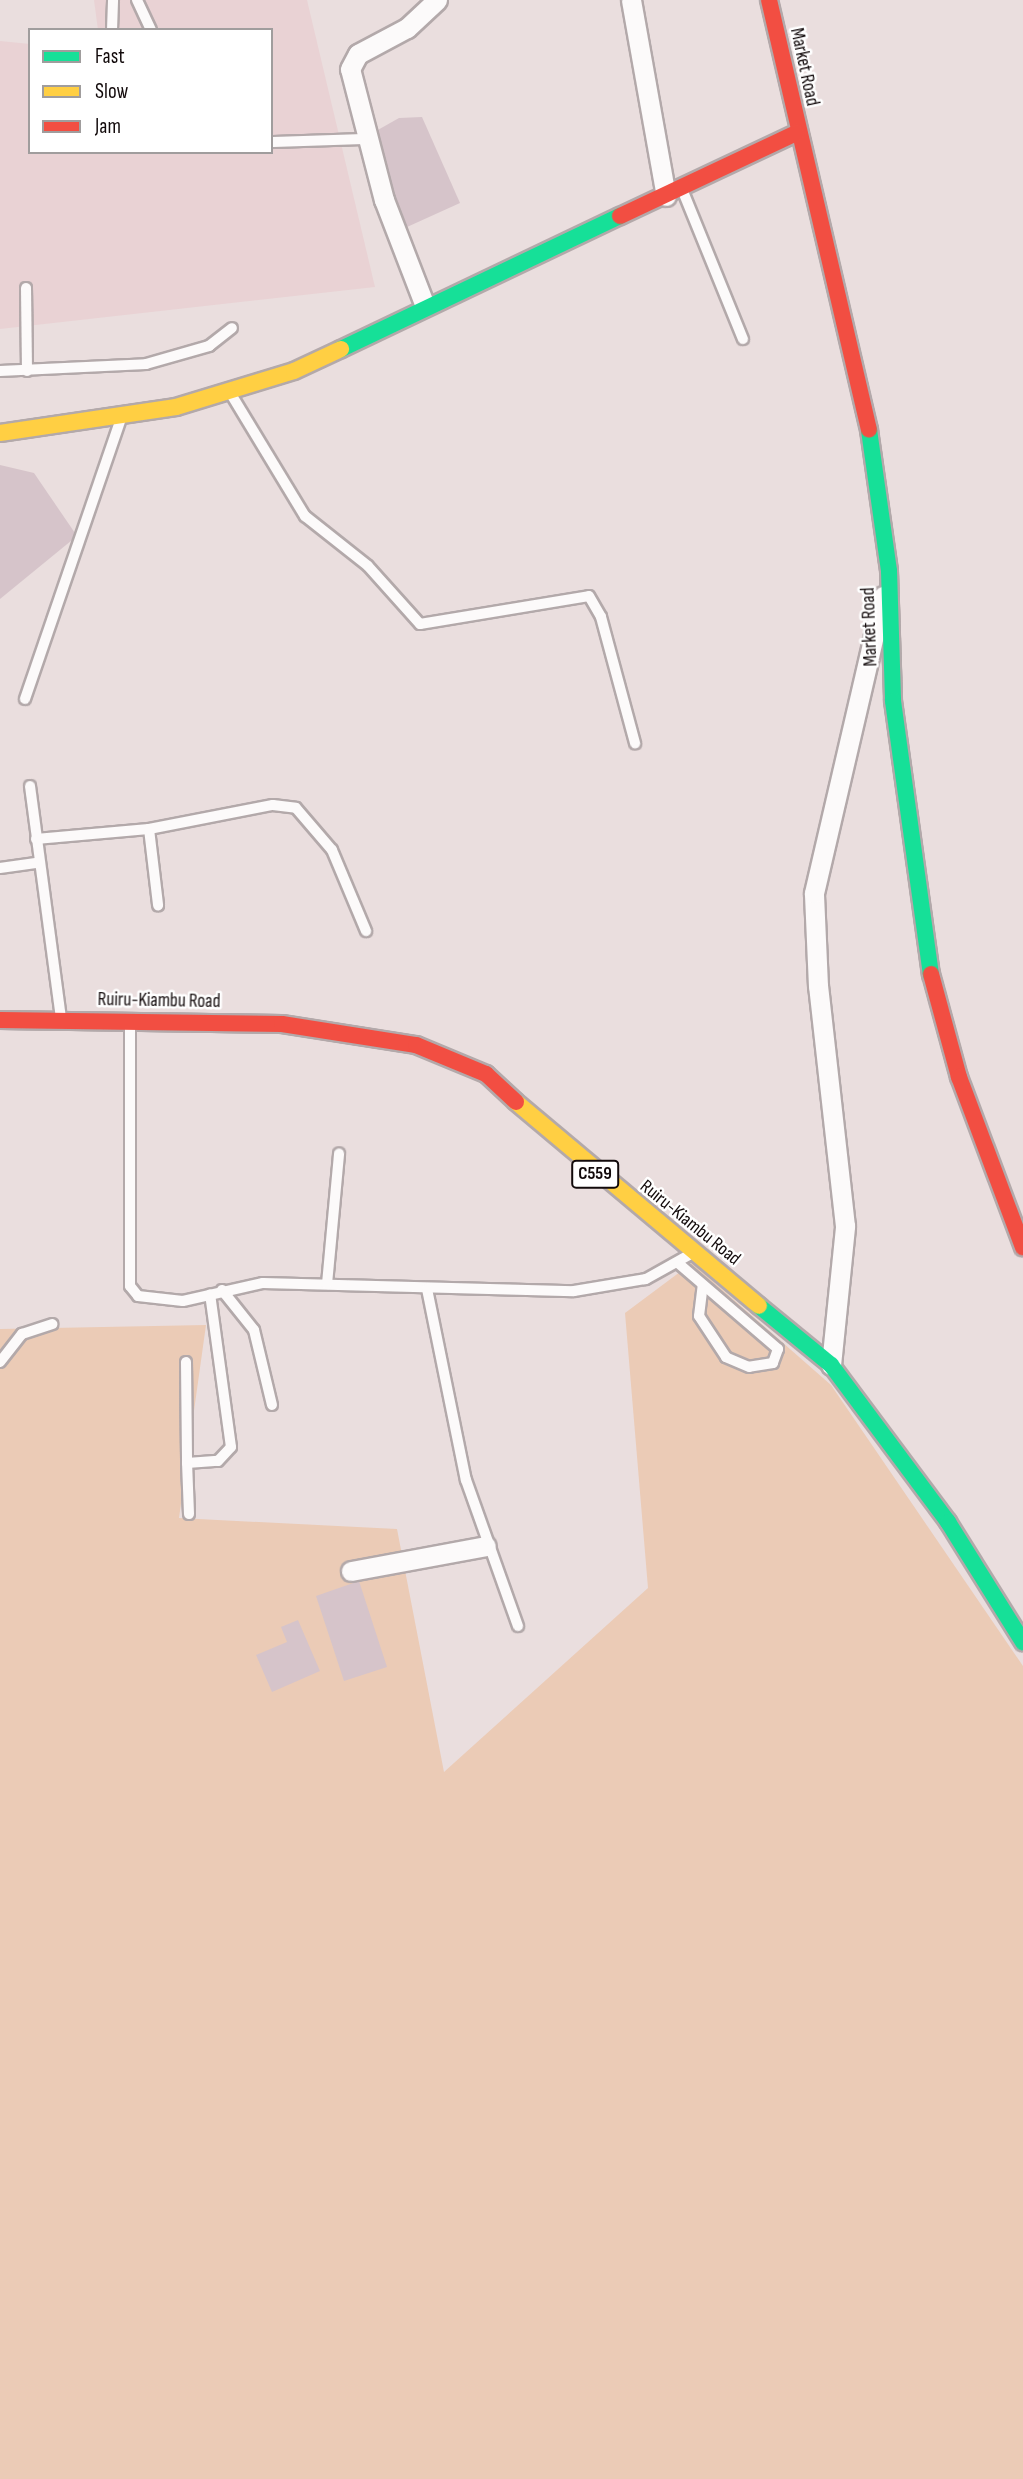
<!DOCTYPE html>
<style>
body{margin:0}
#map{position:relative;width:1023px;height:2479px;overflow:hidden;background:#eadede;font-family:"Sofia Sans Condensed",sans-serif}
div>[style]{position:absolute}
.built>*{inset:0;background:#e9d2d4}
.green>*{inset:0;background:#ebcbb6}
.building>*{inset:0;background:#d6c4ca}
.roads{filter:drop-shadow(2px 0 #b3a9aa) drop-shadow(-2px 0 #b3a9aa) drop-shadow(0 2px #b3a9aa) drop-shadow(0 -2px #b3a9aa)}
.lane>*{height:10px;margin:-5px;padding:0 5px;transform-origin:5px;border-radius:5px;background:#fcfafa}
.street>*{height:19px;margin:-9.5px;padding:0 9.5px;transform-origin:9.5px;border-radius:9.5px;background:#fcfafa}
.fast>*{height:16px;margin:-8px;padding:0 8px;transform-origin:8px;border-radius:8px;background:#16e098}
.slow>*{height:16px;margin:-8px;padding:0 8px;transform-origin:8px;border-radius:8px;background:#ffcf43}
.jam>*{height:16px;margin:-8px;padding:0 8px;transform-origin:8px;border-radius:8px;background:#f24e42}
span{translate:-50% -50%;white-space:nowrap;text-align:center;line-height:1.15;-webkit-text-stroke:5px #fff;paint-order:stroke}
.shield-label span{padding:2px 5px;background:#fff;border:2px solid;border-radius:5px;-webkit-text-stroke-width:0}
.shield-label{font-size:18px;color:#120a0b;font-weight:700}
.street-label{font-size:19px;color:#120a0b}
.legend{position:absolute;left:28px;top:28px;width:245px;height:126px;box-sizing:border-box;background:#fff;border:2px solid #a09d9d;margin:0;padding:9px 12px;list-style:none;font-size:21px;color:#120a0b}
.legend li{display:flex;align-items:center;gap:14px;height:35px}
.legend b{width:35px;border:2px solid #a09d9d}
</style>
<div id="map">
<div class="built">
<i style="clip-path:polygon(94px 0,307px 0,375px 287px,0 329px,0 41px,30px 44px,30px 152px,271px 152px,271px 30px,98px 30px)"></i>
</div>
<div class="green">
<i style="clip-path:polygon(692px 1263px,831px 1385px,1023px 1666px,1023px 2479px,0 2479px,0 1329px,206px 1325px,179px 1518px,397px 1529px,444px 1772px,648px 1588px,625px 1313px)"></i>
</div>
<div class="building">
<i style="clip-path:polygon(422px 117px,460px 203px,407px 227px,386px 180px,376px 131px,399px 118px)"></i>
<i style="clip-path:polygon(0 465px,34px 473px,77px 536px,0 599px)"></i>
<i style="clip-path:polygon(359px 1581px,387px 1667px,344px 1681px,316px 1596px)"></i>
<i style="clip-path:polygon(298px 1620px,320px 1671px,272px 1692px,256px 1655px,287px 1642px,281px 1627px)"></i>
</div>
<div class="roads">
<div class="lane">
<i style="left:137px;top:0;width:33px;rotate:65deg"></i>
<i style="left:112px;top:30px;width:30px;rotate:-88deg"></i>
<i style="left:271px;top:142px;width:95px;rotate:-1.8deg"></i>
<i style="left:682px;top:189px;width:162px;rotate:67.9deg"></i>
<i style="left:26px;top:288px;width:83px;rotate:89.3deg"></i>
<i style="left:0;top:371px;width:146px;rotate:-2.7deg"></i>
<i style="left:146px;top:364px;width:66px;rotate:-15.9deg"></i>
<i style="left:209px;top:346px;width:29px;rotate:-38deg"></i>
<i style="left:231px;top:394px;width:143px;rotate:58.8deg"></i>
<i style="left:305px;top:516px;width:80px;rotate:38.4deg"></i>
<i style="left:368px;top:566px;width:78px;rotate:48.1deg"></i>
<i style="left:420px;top:624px;width:171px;rotate:-9.4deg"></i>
<i style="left:589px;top:596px;width:24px;rotate:60deg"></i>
<i style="left:601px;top:617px;width:131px;rotate:74.9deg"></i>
<i style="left:25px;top:699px;width:296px;rotate:-71.1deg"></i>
<i style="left:30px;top:786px;width:235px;rotate:82.4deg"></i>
<i style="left:149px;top:829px;width:77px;rotate:83.2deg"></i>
<i style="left:36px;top:839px;width:113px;rotate:-5.1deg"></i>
<i style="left:149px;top:829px;width:126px;rotate:-11deg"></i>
<i style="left:273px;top:805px;width:23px;rotate:7deg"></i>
<i style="left:296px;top:808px;width:55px;rotate:49.4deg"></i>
<i style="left:332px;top:850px;width:88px;rotate:67.2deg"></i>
<i style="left:0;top:868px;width:36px;rotate:-8deg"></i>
<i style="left:130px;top:1026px;width:260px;rotate:90deg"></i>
<i style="left:130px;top:1286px;width:13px;rotate:51deg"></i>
<i style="left:138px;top:1296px;width:45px;rotate:6.3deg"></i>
<i style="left:183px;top:1301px;width:82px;rotate:-12.7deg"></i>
<i style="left:263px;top:1283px;width:311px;rotate:1.5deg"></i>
<i style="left:574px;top:1291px;width:73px;rotate:-9.5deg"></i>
<i style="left:646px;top:1279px;width:49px;rotate:-29.2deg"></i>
<i style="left:678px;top:1263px;width:132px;rotate:40.7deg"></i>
<i style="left:778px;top:1349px;width:15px;rotate:110deg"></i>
<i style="left:773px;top:1363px;width:24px;rotate:171deg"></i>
<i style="left:749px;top:1367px;width:25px;rotate:-157deg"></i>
<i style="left:726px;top:1357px;width:49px;rotate:-123.4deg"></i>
<i style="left:699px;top:1316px;width:31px;rotate:-83deg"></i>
<i style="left:327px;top:1284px;width:131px;rotate:-84.7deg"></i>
<i style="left:427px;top:1289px;width:195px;rotate:78.5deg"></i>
<i style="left:466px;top:1480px;width:155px;rotate:70.4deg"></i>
<i style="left:222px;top:1290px;width:51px;rotate:51.3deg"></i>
<i style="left:254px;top:1330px;width:77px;rotate:76.5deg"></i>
<i style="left:0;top:1362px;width:36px;rotate:-52deg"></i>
<i style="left:22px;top:1334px;width:32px;rotate:-18deg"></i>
<i style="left:186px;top:1362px;width:101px;rotate:89.4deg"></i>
<i style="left:189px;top:1514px;width:51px;rotate:-92.2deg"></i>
<i style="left:187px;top:1463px;width:31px;rotate:-4deg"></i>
<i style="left:218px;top:1461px;width:19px;rotate:-47deg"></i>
<i style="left:231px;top:1447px;width:154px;rotate:-97.8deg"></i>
</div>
<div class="street">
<i style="left:631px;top:0;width:199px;rotate:79.9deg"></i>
<i style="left:425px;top:306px;width:114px;rotate:-111.1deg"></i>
<i style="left:384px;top:200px;width:135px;rotate:-104.5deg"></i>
<i style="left:350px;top:69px;width:17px;rotate:-62deg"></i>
<i style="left:358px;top:54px;width:55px;rotate:-28deg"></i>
<i style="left:407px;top:28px;width:41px;rotate:-43deg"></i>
<i style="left:831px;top:1365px;width:140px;rotate:-84.2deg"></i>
<i style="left:845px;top:1226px;width:242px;rotate:-96.4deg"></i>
<i style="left:818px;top:986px;width:93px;rotate:-92.5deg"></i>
<i style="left:814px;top:893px;width:305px;rotate:-76.9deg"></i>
<i style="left:351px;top:1571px;width:137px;rotate:-10.5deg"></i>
</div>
<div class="fast">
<i style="left:341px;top:349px;width:309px;rotate:-25.5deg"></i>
<i style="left:869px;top:430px;width:142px;rotate:81.9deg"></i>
<i style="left:889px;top:571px;width:130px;rotate:88.2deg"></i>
<i style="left:893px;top:701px;width:276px;rotate:82.1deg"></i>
<i style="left:759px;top:1306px;width:93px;rotate:39.3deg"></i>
<i style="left:831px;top:1365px;width:196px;rotate:53.3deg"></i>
<i style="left:948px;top:1522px;width:142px;rotate:58deg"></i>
</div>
<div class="slow">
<i style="left:0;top:433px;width:178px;rotate:-8.4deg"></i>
<i style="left:176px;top:407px;width:123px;rotate:-17deg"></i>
<i style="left:294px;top:371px;width:52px;rotate:-25.1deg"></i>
<i style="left:516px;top:1102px;width:317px;rotate:40deg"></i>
</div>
<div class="jam">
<i style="left:769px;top:0;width:441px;rotate:76.9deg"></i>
<i style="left:620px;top:216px;width:195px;rotate:-25.2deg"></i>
<i style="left:931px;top:974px;width:107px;rotate:74.8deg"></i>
<i style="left:959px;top:1077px;width:182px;rotate:69.4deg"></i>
<i style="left:0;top:1020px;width:282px;rotate:0.8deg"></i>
<i style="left:282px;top:1024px;width:136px;rotate:8.9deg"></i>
<i style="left:416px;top:1045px;width:76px;rotate:22.5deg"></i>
<i style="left:486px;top:1074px;width:41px;rotate:43deg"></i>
</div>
</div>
<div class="shield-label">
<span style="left:595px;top:1174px">C559</span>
</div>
<div class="street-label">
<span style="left:804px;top:67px;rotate:78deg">Market Road</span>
<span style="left:870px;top:627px;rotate:-92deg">Market Road</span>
<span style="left:159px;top:1001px;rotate:1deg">Ruiru-Kiambu Road</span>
<span style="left:690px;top:1223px;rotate:39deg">Ruiru-Kiambu Road</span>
</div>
<ul class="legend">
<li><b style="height:9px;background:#16e098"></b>Fast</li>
<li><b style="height:9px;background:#ffcf43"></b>Slow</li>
<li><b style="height:9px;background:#f24e42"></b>Jam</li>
</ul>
</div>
